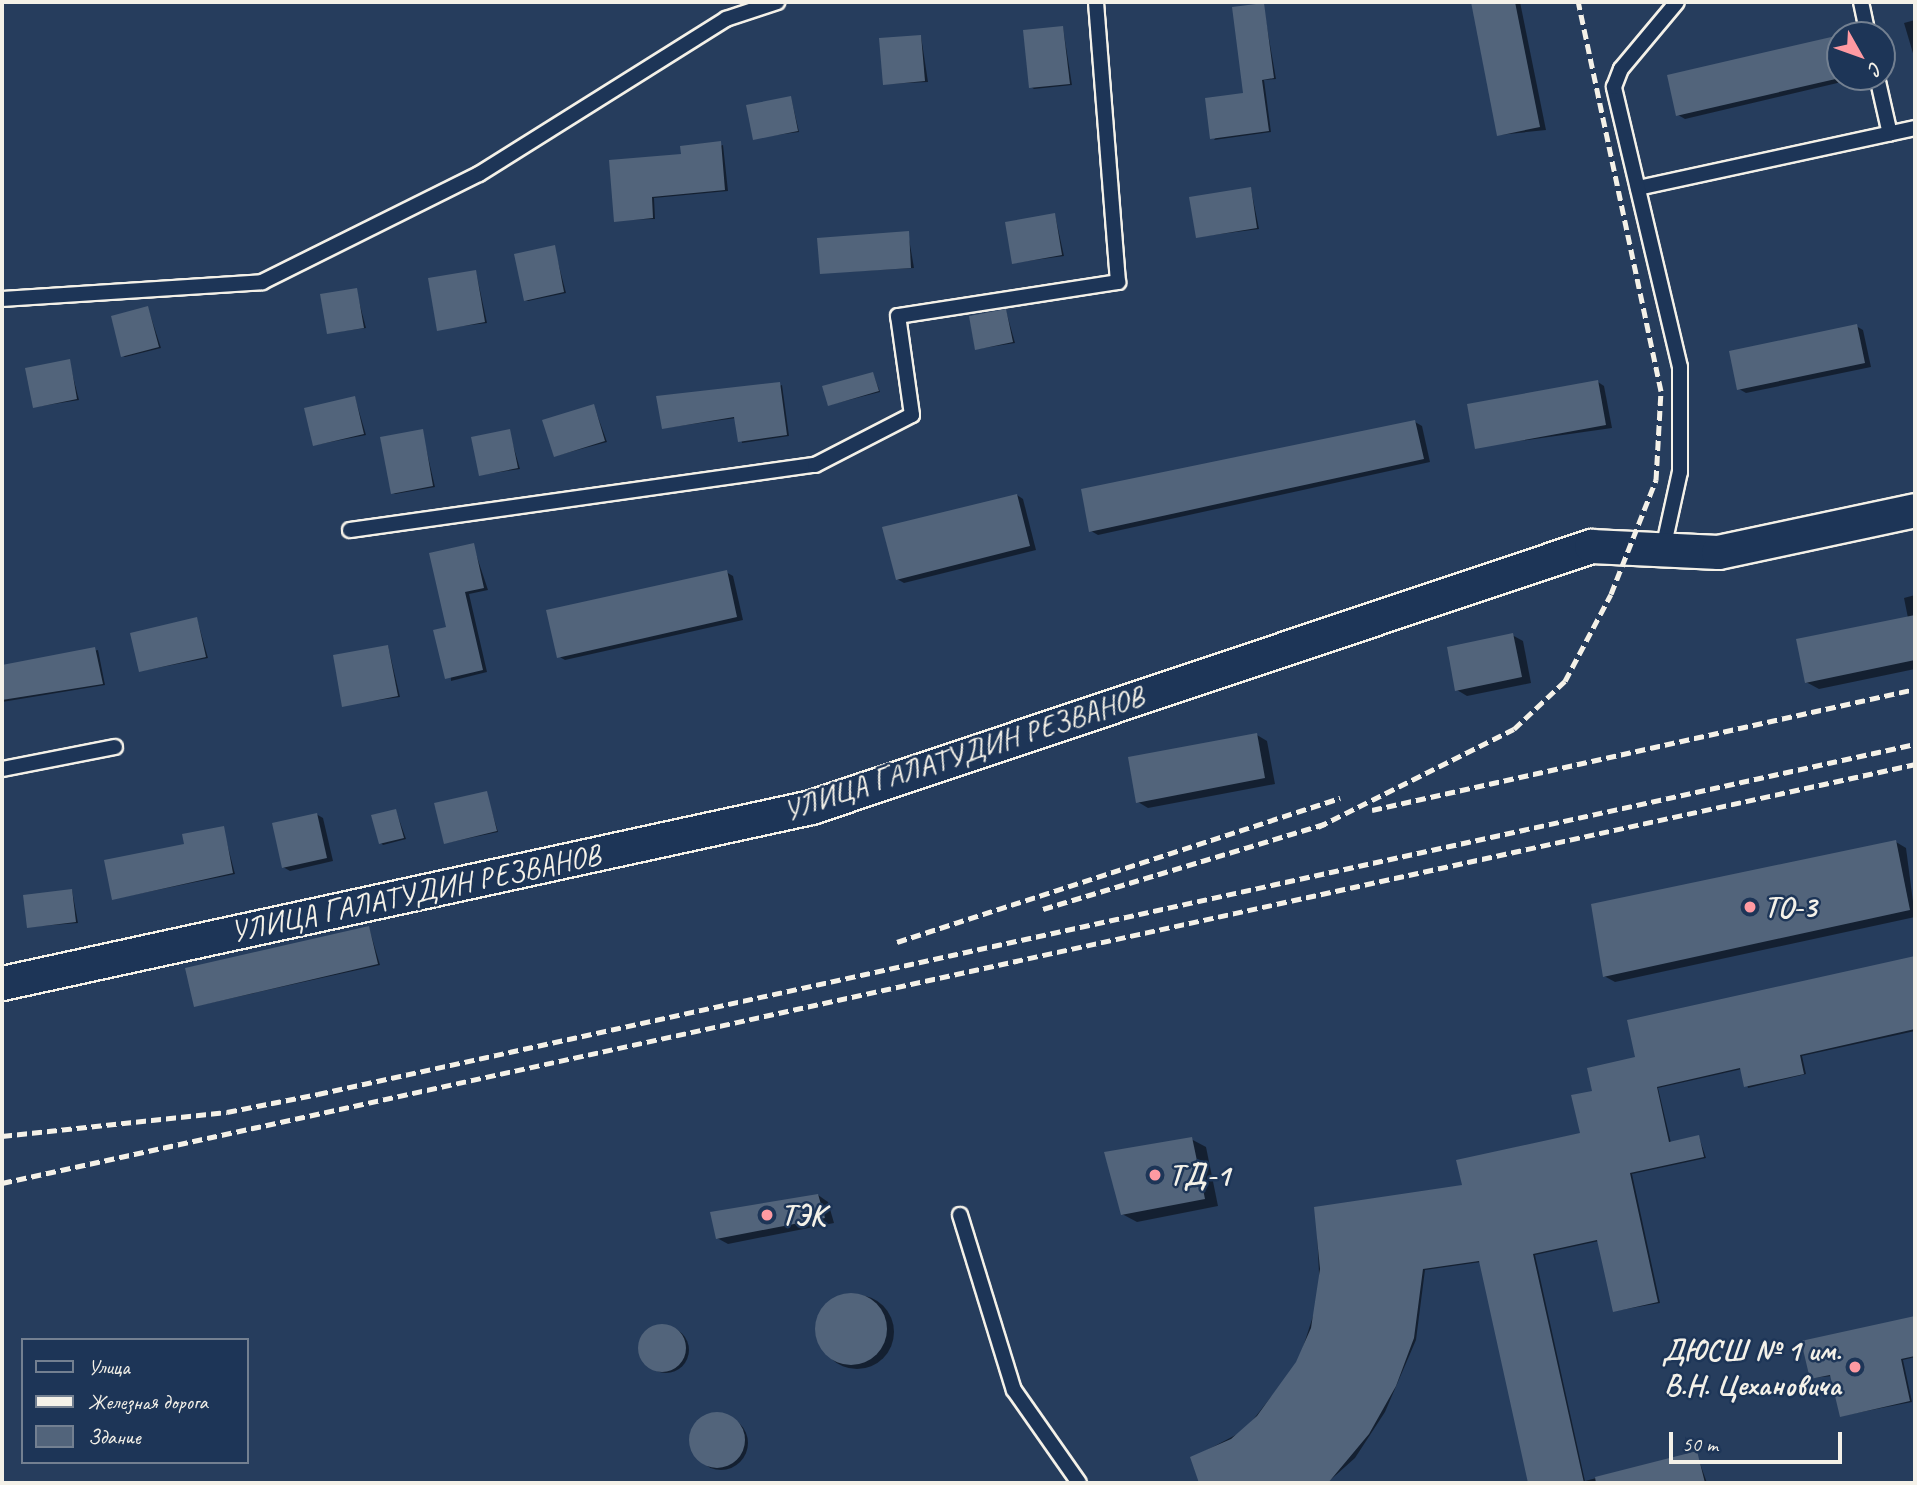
<!DOCTYPE html>
<meta charset="utf-8">
<style>
body{margin:0}
#map{position:relative;width:1917px;height:1485px;overflow:hidden;background:#263d5d;font-family:Caveat,sans-serif}
div>[style]{position:absolute}
.shadow>*{inset:0;background:#0007}
.round{border-radius:50%}
.building>*{inset:0;background:#52647b}
.roads{filter:drop-shadow(2px 0 #f4f1e8) drop-shadow(-2px 0 #f4f1e8) drop-shadow(0 2px #f4f1e8) drop-shadow(0 -2px #f4f1e8)}
.service>*{height:14px;margin:-7px;padding:0 7px;transform-origin:7px;border-radius:7px;background:#1d3557}
.tertiary>*{height:33px;margin:-16.5px;padding:0 16.5px;transform-origin:16.5px;border-radius:16.5px;background:#1d3557}
.rail>*{height:5px;margin-top:-2.5px;transform-origin:0;background:repeating-linear-gradient(90deg,#f4f1e8 0 10px,transparent 0 15px)}
.dots>*{width:19px;height:19px;translate:-50% -50%;box-sizing:border-box;border:4px solid #1d3557;border-radius:50%}
span{translate:-50% -50%;white-space:nowrap;text-align:center;line-height:1.15;-webkit-text-stroke:5px #1d3557;paint-order:stroke}
.street-label{font-size:30px;color:#f4f1e8}
.poi-label{font-size:30px;color:#f4f1e8;font-weight:700}
.left{translate:0 -50%;text-align:left}
.right{translate:-100% -50%;text-align:right}
.frame{position:absolute;inset:0;border:4px solid #f4f1e8;pointer-events:none}
.legend{position:absolute;left:21px;top:1338px;width:228px;height:126px;box-sizing:border-box;background:#1d3557;border:2px solid #738091;margin:0;padding:9px 12px;list-style:none;font-size:21px;color:#f4f1e8}
.legend li{display:flex;align-items:center;gap:14px;height:35px}
.legend b{width:35px;border:2px solid #738091}
.north{position:absolute;left:1826px;top:21px;width:70px;height:70px;box-sizing:border-box;background:#1d3557;border:2px solid #738091;border-radius:50%;rotate:130deg;font-size:19px;font-weight:700;line-height:28px;text-align:center;color:#f4f1e8}
.north::after{content:'';display:block;margin:auto;width:24px;height:32px;background:#ff9aa2;clip-path:polygon(50% 0,100% 100%,50% 72%,0 100%)}
.scale{position:absolute;left:1669px;top:1432px;width:173px;height:32px;box-sizing:border-box;border:4px solid #f4f1e8;border-top:0;padding-left:9px;font-size:21px;line-height:24px;white-space:nowrap;color:#f4f1e8;-webkit-text-stroke:5px #1d3557;paint-order:stroke}
</style>
<div id="map">
<div class="shadow">
<i style="clip-path:polygon(1473px 2px,1520px 2px,1546px 130px,1499px 135px)"></i>
<i style="clip-path:polygon(1263px 4px,1276px 79px,1264px 80px,1271px 132px,1214px 140px,1245px 94px)"></i>
<i style="clip-path:polygon(1915px 20px,1915px 60px,1904px 23px)"></i>
<i style="clip-path:polygon(1063px 28px,1072px 85px,1034px 89px,1031px 87px)"></i>
<i style="clip-path:polygon(921px 36px,928px 82px,884px 84px)"></i>
<i style="clip-path:polygon(1840px 36px,1840px 77px,1863px 77px,1685px 119px,1678px 115px)"></i>
<i style="clip-path:polygon(791px 98px,799px 132px,754px 138px)"></i>
<i style="clip-path:polygon(723px 145px,728px 191px,654px 198px,655px 219px,615px 220px,683px 156px)"></i>
<i style="clip-path:polygon(1251px 189px,1259px 229px,1197px 237px)"></i>
<i style="clip-path:polygon(1055px 215px,1064px 256px,1013px 263px)"></i>
<i style="clip-path:polygon(908px 233px,914px 268px,822px 273px)"></i>
<i style="clip-path:polygon(554px 247px,566px 293px,528px 301px,525px 300px)"></i>
<i style="clip-path:polygon(476px 272px,487px 323px,439px 329px)"></i>
<i style="clip-path:polygon(356px 290px,366px 328px,328px 333px)"></i>
<i style="clip-path:polygon(148px 308px,161px 348px,125px 357px,123px 356px)"></i>
<i style="clip-path:polygon(1006px 311px,1015px 343px,977px 349px)"></i>
<i style="clip-path:polygon(1856px 326px,1863px 330px,1871px 367px,1746px 393px,1739px 389px)"></i>
<i style="clip-path:polygon(69px 361px,79px 400px,35px 407px)"></i>
<i style="clip-path:polygon(873px 374px,880px 392px,829px 405px)"></i>
<i style="clip-path:polygon(1598px 382px,1604px 386px,1612px 428px,1477px 447px)"></i>
<i style="clip-path:polygon(782px 385px,789px 436px,742px 443px,736px 418px,664px 428px)"></i>
<i style="clip-path:polygon(355px 398px,366px 435px,315px 445px)"></i>
<i style="clip-path:polygon(594px 406px,607px 442px,555px 456px)"></i>
<i style="clip-path:polygon(1415px 422px,1422px 426px,1430px 462px,1098px 535px,1091px 531px)"></i>
<i style="clip-path:polygon(422px 431px,435px 487px,395px 494px,393px 493px)"></i>
<i style="clip-path:polygon(509px 431px,520px 469px,481px 475px)"></i>
<i style="clip-path:polygon(1017px 495px,1023px 499px,1036px 550px,904px 583px,897px 579px)"></i>
<i style="clip-path:polygon(473px 545px,488px 590px,469px 594px,487px 672px,451px 681px,448px 628px)"></i>
<i style="clip-path:polygon(726px 572px,733px 576px,743px 620px,565px 660px,558px 656px)"></i>
<i style="clip-path:polygon(1915px 595px,1915px 669px,1819px 689px,1806px 682px,1908px 618px,1904px 598px)"></i>
<i style="clip-path:polygon(197px 619px,208px 658px,141px 671px)"></i>
<i style="clip-path:polygon(1512px 635px,1523px 641px,1531px 683px,1467px 696px,1457px 690px)"></i>
<i style="clip-path:polygon(388px 646px,400px 697px,344px 705px)"></i>
<i style="clip-path:polygon(98px 650px,105px 685px,2px 702px,2px 667px)"></i>
<i style="clip-path:polygon(1257px 735px,1267px 741px,1275px 784px,1148px 808px,1138px 802px)"></i>
<i style="clip-path:polygon(486px 793px,498px 832px,446px 843px)"></i>
<i style="clip-path:polygon(396px 811px,406px 839px,383px 845px,381px 843px)"></i>
<i style="clip-path:polygon(316px 814px,323px 818px,333px 861px,290px 871px,283px 867px)"></i>
<i style="clip-path:polygon(223px 828px,235px 874px,113px 899px,186px 845px)"></i>
<i style="clip-path:polygon(1896px 842px,1906px 848px,1915px 917px,1615px 982px,1604px 976px)"></i>
<i style="clip-path:polygon(72px 890px,78px 923px,28px 927px)"></i>
<i style="clip-path:polygon(369px 928px,380px 965px,196px 1006px)"></i>
<i style="clip-path:polygon(1915px 958px,1915px 1031px,1802px 1056px,1806px 1074px,1748px 1088px,1742px 1069px,1658px 1088px,1671px 1143px,1699px 1137px,1706px 1158px,1632px 1174px,1660px 1303px,1615px 1311px,1599px 1241px,1535px 1255px,1585px 1481px,1696px 1452px,1707px 1483px,1530px 1483px,1481px 1262px,1425px 1270px,1416px 1340px,1385px 1412px,1355px 1458px,1327px 1483px,1201px 1483px,1192px 1458px,1245px 1430px,1298px 1363px,1320px 1294px,1316px 1209px,1464px 1186px,1582px 1134px,1594px 1092px,1637px 1059px,1629px 1022px)"></i>
<i style="clip-path:polygon(1191px 1139px,1206px 1147px,1218px 1206px,1137px 1222px,1122px 1214px)"></i>
<i style="clip-path:polygon(818px 1195px,828px 1202px,834px 1223px,728px 1244px,717px 1238px)"></i>
<i class="round" style="left:820px;top:1295px;width:74px;height:74px"></i>
<i style="clip-path:polygon(1915px 1318px,1915px 1357px,1903px 1360px,1912px 1402px,1841px 1416px,1832px 1376px,1811px 1378px,1803px 1342px)"></i>
<i class="round" style="left:643px;top:1327px;width:46px;height:46px"></i>
<i class="round" style="left:694px;top:1416px;width:54px;height:54px"></i>
</div>
<div class="building">
<i style="clip-path:polygon(1471px 2px,1515px 2px,1540px 127px,1497px 136px)"></i>
<i style="clip-path:polygon(1264px 3px,1274px 78px,1262px 80px,1269px 131px,1210px 139px,1205px 98px,1243px 93px,1232px 7px)"></i>
<i style="clip-path:polygon(1063px 26px,1070px 84px,1029px 88px,1023px 30px)"></i>
<i style="clip-path:polygon(921px 35px,925px 81px,883px 85px,879px 38px)"></i>
<i style="clip-path:polygon(1840px 35px,1840px 78px,1676px 116px,1667px 75px)"></i>
<i style="clip-path:polygon(791px 96px,798px 131px,753px 140px,746px 105px)"></i>
<i style="clip-path:polygon(721px 141px,725px 190px,652px 197px,653px 218px,614px 222px,609px 160px,681px 154px,680px 146px)"></i>
<i style="clip-path:polygon(1251px 187px,1257px 228px,1196px 238px,1189px 197px)"></i>
<i style="clip-path:polygon(1055px 213px,1062px 255px,1012px 264px,1005px 222px)"></i>
<i style="clip-path:polygon(909px 231px,911px 268px,820px 274px,817px 238px)"></i>
<i style="clip-path:polygon(555px 245px,564px 292px,524px 301px,514px 254px)"></i>
<i style="clip-path:polygon(476px 270px,485px 322px,437px 331px,428px 278px)"></i>
<i style="clip-path:polygon(357px 288px,364px 328px,327px 334px,320px 294px)"></i>
<i style="clip-path:polygon(148px 306px,159px 347px,121px 357px,111px 316px)"></i>
<i style="clip-path:polygon(1006px 309px,1013px 342px,975px 350px,969px 316px)"></i>
<i style="clip-path:polygon(1857px 324px,1865px 363px,1737px 390px,1729px 351px)"></i>
<i style="clip-path:polygon(70px 359px,77px 399px,33px 408px,25px 368px)"></i>
<i style="clip-path:polygon(873px 372px,879px 391px,828px 406px,822px 386px)"></i>
<i style="clip-path:polygon(1598px 380px,1606px 425px,1475px 449px,1467px 404px)"></i>
<i style="clip-path:polygon(780px 382px,787px 435px,738px 442px,734px 417px,662px 429px,656px 396px)"></i>
<i style="clip-path:polygon(355px 396px,364px 434px,313px 446px,304px 408px)"></i>
<i style="clip-path:polygon(594px 404px,605px 441px,554px 457px,542px 420px)"></i>
<i style="clip-path:polygon(1415px 420px,1424px 459px,1089px 532px,1081px 489px)"></i>
<i style="clip-path:polygon(423px 429px,433px 486px,391px 494px,380px 437px)"></i>
<i style="clip-path:polygon(510px 429px,518px 468px,479px 476px,471px 437px)"></i>
<i style="clip-path:polygon(1017px 494px,1030px 546px,896px 580px,882px 527px)"></i>
<i style="clip-path:polygon(474px 543px,484px 588px,465px 592px,483px 670px,445px 679px,433px 630px,446px 627px,429px 553px)"></i>
<i style="clip-path:polygon(727px 570px,737px 617px,557px 658px,546px 610px)"></i>
<i style="clip-path:polygon(1915px 615px,1915px 660px,1805px 683px,1796px 639px)"></i>
<i style="clip-path:polygon(197px 617px,206px 657px,139px 672px,130px 633px)"></i>
<i style="clip-path:polygon(1513px 633px,1522px 677px,1455px 691px,1447px 647px)"></i>
<i style="clip-path:polygon(388px 645px,398px 696px,342px 707px,333px 655px)"></i>
<i style="clip-path:polygon(95px 647px,103px 684px,2px 700px,2px 665px)"></i>
<i style="clip-path:polygon(1257px 733px,1265px 778px,1136px 803px,1128px 757px)"></i>
<i style="clip-path:polygon(487px 791px,497px 831px,444px 844px,434px 803px)"></i>
<i style="clip-path:polygon(396px 809px,404px 838px,379px 844px,371px 815px)"></i>
<i style="clip-path:polygon(317px 813px,327px 858px,282px 868px,272px 823px)"></i>
<i style="clip-path:polygon(224px 826px,233px 873px,112px 900px,104px 860px,184px 844px,182px 834px)"></i>
<i style="clip-path:polygon(1896px 840px,1910px 910px,1603px 977px,1591px 904px)"></i>
<i style="clip-path:polygon(72px 889px,76px 922px,27px 928px,23px 895px)"></i>
<i style="clip-path:polygon(369px 926px,378px 964px,194px 1007px,185px 968px)"></i>
<i style="clip-path:polygon(1915px 956px,1915px 1029px,1800px 1055px,1804px 1074px,1744px 1087px,1740px 1068px,1657px 1087px,1669px 1142px,1699px 1135px,1704px 1157px,1630px 1173px,1658px 1302px,1613px 1312px,1597px 1240px,1533px 1254px,1584px 1483px,1528px 1483px,1479px 1261px,1423px 1269px,1414px 1338px,1396px 1386px,1369px 1434px,1328px 1483px,1199px 1483px,1190px 1457px,1231px 1439px,1257px 1416px,1296px 1362px,1311px 1328px,1320px 1269px,1314px 1207px,1462px 1185px,1456px 1160px,1580px 1133px,1571px 1095px,1592px 1091px,1587px 1068px,1635px 1057px,1627px 1020px)"></i>
<i style="clip-path:polygon(1192px 1137px,1205px 1199px,1121px 1215px,1104px 1152px)"></i>
<i style="clip-path:polygon(818px 1194px,825px 1218px,716px 1239px,710px 1212px)"></i>
<i class="round" style="left:815px;top:1293px;width:72px;height:72px"></i>
<i style="clip-path:polygon(1915px 1316px,1915px 1356px,1901px 1359px,1910px 1401px,1840px 1417px,1830px 1375px,1810px 1379px,1801px 1341px)"></i>
<i class="round" style="left:638px;top:1324px;width:48px;height:48px"></i>
<i class="round" style="left:689px;top:1412px;width:56px;height:56px"></i>
<i style="clip-path:polygon(1697px 1451px,1705px 1483px,1596px 1483px,1595px 1477px)"></i>
</div>
<div class="roads">
<div class="service">
<i style="left:1861px;top:2px;width:34px;rotate:78deg"></i>
<i style="left:1877px;top:77px;width:58px;rotate:77.2deg"></i>
<i style="left:1638px;top:188px;width:283px;rotate:-12.2deg"></i>
<i style="left:2px;top:299px;width:261px;rotate:-3.7deg"></i>
<i style="left:262px;top:282px;width:242px;rotate:-26.5deg"></i>
<i style="left:479px;top:174px;width:292px;rotate:-32.1deg"></i>
<i style="left:726px;top:19px;width:54px;rotate:-18.4deg"></i>
<i style="left:350px;top:530px;width:470px;rotate:-8deg"></i>
<i style="left:815px;top:465px;width:109px;rotate:-27.3deg"></i>
<i style="left:912px;top:415px;width:100px;rotate:-98deg"></i>
<i style="left:898px;top:316px;width:223px;rotate:-8.8deg"></i>
<i style="left:1118px;top:282px;width:281px;rotate:-94.5deg"></i>
<i style="left:1663px;top:549px;width:79px;rotate:-77.6deg"></i>
<i style="left:1680px;top:472px;width:105px;rotate:-90deg"></i>
<i style="left:1680px;top:367px;width:288px;rotate:-103.3deg"></i>
<i style="left:1614px;top:87px;width:19px;rotate:-69deg"></i>
<i style="left:1621px;top:69px;width:87px;rotate:-50.1deg"></i>
<i style="left:2px;top:769px;width:115px;rotate:-11deg"></i>
<i style="left:960px;top:1215px;width:183px;rotate:72.9deg"></i>
<i style="left:1014px;top:1390px;width:113px;rotate:55deg"></i>
</div>
<div class="tertiary">
<i style="left:2px;top:983px;width:828px;rotate:-12.27deg"></i>
<i style="left:811px;top:807px;width:823px;rotate:-18.5deg"></i>
<i style="left:1591px;top:546px;width:127px;rotate:2.7deg"></i>
<i style="left:1718px;top:552px;width:201px;rotate:-12deg"></i>
</div>
</div>
<div class="rail">
<i style="left:1372px;top:810px;width:556px;rotate:-12.56deg"></i>
<i style="left:1318px;top:827px;width:219px;rotate:-26.6deg"></i>
<i style="left:1514px;top:729px;width:70px;rotate:-43.3deg"></i>
<i style="left:1565px;top:681px;width:98px;rotate:-62.1deg"></i>
<i style="left:1611px;top:594px;width:123px;rotate:-68.5deg"></i>
<i style="left:1656px;top:480px;width:89px;rotate:-86.8deg"></i>
<i style="left:1661px;top:391px;width:398px;rotate:-102deg"></i>
<i style="left:1043px;top:909px;width:295px;rotate:-16.8deg"></i>
<i style="left:897px;top:942px;width:466px;rotate:-18deg"></i>
<i style="left:2px;top:1136px;width:226px;rotate:-6.1deg"></i>
<i style="left:227px;top:1112px;width:93px;rotate:-11.2deg"></i>
<i style="left:318px;top:1094px;width:1635px;rotate:-12.36deg"></i>
<i style="left:2px;top:1183px;width:1958px;rotate:-12.35deg"></i>
</div>
<div class="dots">
<i style="left:1750px;top:907px;background:#ff9aa2"></i>
<i style="left:1155px;top:1175px;background:#ff9aa2"></i>
<i style="left:767px;top:1215px;background:#ff9aa2"></i>
<i style="left:1855px;top:1367px;background:#ff9aa2"></i>
</div>
<div class="street-label">
<span style="left:963px;top:753px;rotate:-18deg">УЛИЦА ГАЛАТУДИН РЕЗВАНОВ</span>
<span style="left:415px;top:893px;rotate:-12deg">УЛИЦА ГАЛАТУДИН РЕЗВАНОВ</span>
</div>
<div class="poi-label">
<span class="left" style="left:1764px;top:907px">ТО-3</span>
<span class="left" style="left:1169px;top:1175px">ТД-1</span>
<span class="left" style="left:781px;top:1215px">ТЭК</span>
<span class="right" style="left:1841px;top:1367px">ДЮСШ № 1 им.<br>В.Н. Цехановича</span>
</div>
<div class="frame"></div>
<ul class="legend">
<li><b style="height:9px;background:#1d3557"></b>Улица</li>
<li><b style="height:9px;background:#f4f1e8"></b>Железная дорога</li>
<li><b style="height:19px;background:#52647b"></b>Здание</li>
</ul>
<div class="north">С</div>
<div class="scale">50 m</div>
</div>
